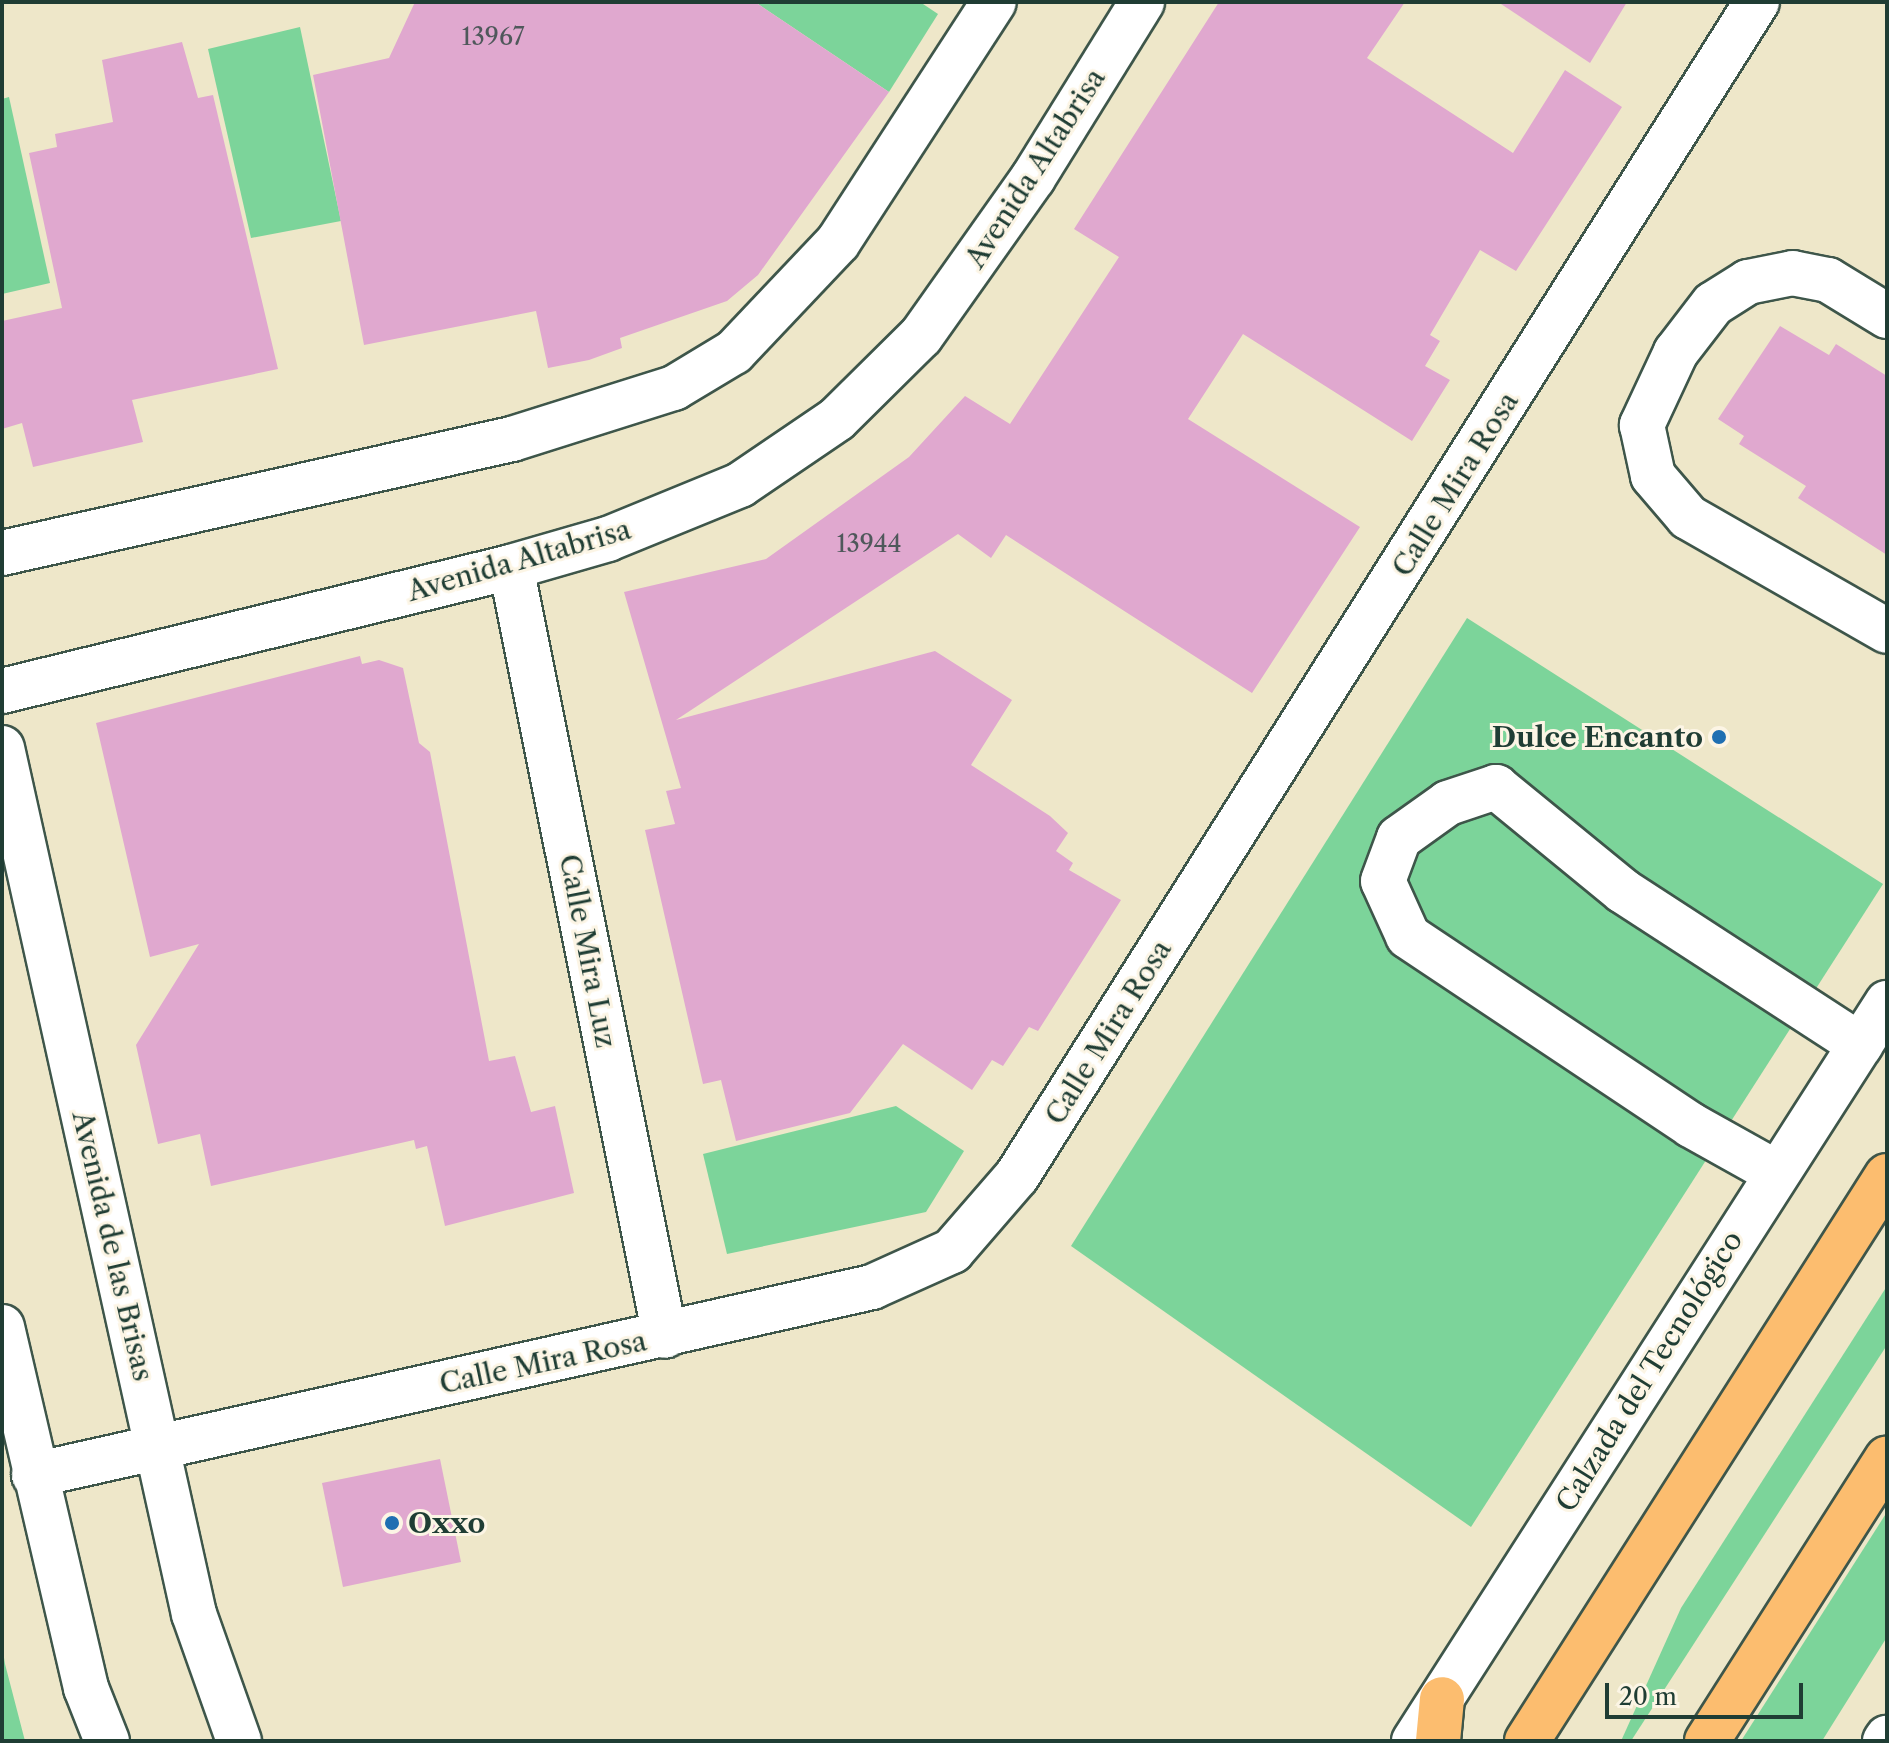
<!DOCTYPE html>
<meta charset="utf-8">
<style>
body{margin:0}
#map{position:relative;width:1889px;height:1743px;overflow:hidden;background:#eee7c9;font-family:"Libre Caslon Text",serif}
div>[style]{position:absolute}
.green>*{inset:0;background:#7cd49a}
.building>*{inset:0;background:#e0a8cf}
.roads{filter:drop-shadow(2px 0 #3e564a) drop-shadow(-2px 0 #3e564a) drop-shadow(0 2px #3e564a) drop-shadow(0 -2px #3e564a)}
.minor>*{height:44px;margin:-22px;padding:0 22px;transform-origin:22px;border-radius:22px;background:#fff}
.major>*{height:44px;margin:-22px;padding:0 22px;transform-origin:22px;border-radius:22px;background:#fcbd6f}
.dots>*{width:22px;height:22px;translate:-50% -50%;box-sizing:border-box;border:4px solid #fcf5e5;border-radius:50%}
span{translate:-50% -50%;white-space:nowrap;text-align:center;line-height:1.15;-webkit-text-stroke:6px #fcf5e5;paint-order:stroke}
.number-label{font-size:24px;color:#4f585b}
.number-label span{-webkit-text-stroke-width:0}
.street-label{font-size:28px;color:#1f3d34}
.poi-label{font-size:28px;color:#1f3d34;font-weight:700}
.right{translate:-100% -50%;text-align:right}
.left{translate:0 -50%;text-align:left}
.frame{position:absolute;inset:0;border:4px solid #1f3d34;pointer-events:none}
.scale{position:absolute;left:1605px;top:1683px;width:198px;height:36px;box-sizing:border-box;border:4px solid #1f3d34;border-top:0;padding-left:10px;font-size:24px;line-height:28px;white-space:nowrap;color:#1f3d34;-webkit-text-stroke:6px #fcf5e5;paint-order:stroke}
</style>
<div id="map">
<div class="green">
<i style="clip-path:polygon(755px 2px,920px 2px,938px 14px,889px 92px)"></i>
<i style="clip-path:polygon(300px 27px,341px 221px,251px 238px,208px 49px)"></i>
<i style="clip-path:polygon(9px 97px,50px 283px,2px 294px,2px 99px)"></i>
<i style="clip-path:polygon(1467px 618px,1883px 884px,1471px 1527px,1071px 1246px)"></i>
<i style="clip-path:polygon(896px 1106px,964px 1151px,926px 1212px,727px 1254px,703px 1154px)"></i>
<i style="clip-path:polygon(1887px 1286px,1887px 1345px,1631px 1741px,1621px 1741px,1681px 1608px)"></i>
<i style="clip-path:polygon(1887px 1512px,1887px 1637px,1822px 1741px,1741px 1741px)"></i>
<i style="clip-path:polygon(2px 1645px,5px 1664px,25px 1741px,2px 1741px)"></i>
</div>
<div class="building">
<i style="clip-path:polygon(415px 2px,755px 2px,889px 92px,758px 275px,727px 301px,620px 338px,622px 348px,589px 360px,548px 368px,536px 311px,364px 345px,313px 75px,389px 58px)"></i>
<i style="clip-path:polygon(1219px 2px,1405px 2px,1367px 58px,1513px 153px,1565px 70px,1622px 107px,1516px 271px,1480px 250px,1430px 335px,1440px 341px,1425px 366px,1450px 380px,1412px 441px,1243px 334px,1188px 419px,1360px 527px,1252px 693px,1006px 535px,991px 558px,958px 534px,676px 720px,935px 651px,1012px 700px,971px 765px,1050px 816px,1068px 833px,1056px 851px,1073px 863px,1069px 870px,1121px 900px,1038px 1031px,1029px 1027px,1003px 1066px,992px 1060px,972px 1090px,903px 1044px,850px 1113px,736px 1141px,721px 1080px,703px 1084px,645px 830px,675px 824px,666px 791px,681px 788px,624px 592px,766px 559px,909px 457px,965px 396px,1010px 424px,1119px 257px,1074px 229px)"></i>
<i style="clip-path:polygon(1498px 2px,1627px 2px,1590px 63px)"></i>
<i style="clip-path:polygon(182px 42px,198px 98px,213px 95px,278px 369px,132px 400px,143px 442px,33px 467px,22px 423px,2px 429px,2px 321px,62px 308px,29px 153px,57px 147px,55px 134px,113px 122px,102px 60px)"></i>
<i style="clip-path:polygon(1780px 326px,1829px 355px,1836px 344px,1887px 376px,1887px 555px,1798px 498px,1806px 486px,1739px 444px,1744px 436px,1718px 419px)"></i>
<i style="clip-path:polygon(360px 656px,362px 664px,379px 660px,403px 668px,419px 743px,430px 752px,489px 1061px,515px 1056px,531px 1112px,555px 1106px,574px 1193px,445px 1226px,427px 1146px,416px 1149px,414px 1140px,211px 1186px,200px 1134px,158px 1144px,136px 1045px,199px 944px,150px 957px,96px 723px)"></i>
<i style="clip-path:polygon(440px 1459px,461px 1562px,343px 1587px,322px 1483px)"></i>
</div>
<div class="roads">
<div class="minor">
<i style="left:1887px;top:316px;width:69px;rotate:-148.6deg"></i>
<i style="left:1828px;top:280px;width:36px;rotate:-169deg"></i>
<i style="left:1793px;top:273px;width:46px;rotate:168.7deg"></i>
<i style="left:1748px;top:282px;width:41px;rotate:147.8deg"></i>
<i style="left:1713px;top:304px;width:61px;rotate:127.6deg"></i>
<i style="left:1676px;top:352px;width:81px;rotate:115deg"></i>
<i style="left:1642px;top:425px;width:52px;rotate:77.8deg"></i>
<i style="left:1653px;top:476px;width:54px;rotate:49.5deg"></i>
<i style="left:1688px;top:517px;width:229px;rotate:29.8deg"></i>
<i style="left:2px;top:553px;width:523px;rotate:-12.6deg"></i>
<i style="left:512px;top:439px;width:170px;rotate:-17.5deg"></i>
<i style="left:674px;top:388px;width:70px;rotate:-31deg"></i>
<i style="left:734px;top:352px;width:151px;rotate:-46.6deg"></i>
<i style="left:838px;top:242px;width:286px;rotate:-57deg"></i>
<i style="left:511px;top:567px;width:784px;rotate:78.68deg"></i>
<i style="left:2px;top:691px;width:524px;rotate:-13.69deg"></i>
<i style="left:511px;top:567px;width:101px;rotate:-16.1deg"></i>
<i style="left:608px;top:539px;width:143px;rotate:-22.2deg"></i>
<i style="left:740px;top:485px;width:117px;rotate:-34.2deg"></i>
<i style="left:837px;top:419px;width:118px;rotate:-44.7deg"></i>
<i style="left:921px;top:336px;width:194px;rotate:-54.7deg"></i>
<i style="left:1033px;top:178px;width:207px;rotate:-58.2deg"></i>
<i style="left:2px;top:748px;width:887px;rotate:77.5deg"></i>
<i style="left:194px;top:1614px;width:135px;rotate:70.5deg"></i>
<i style="left:1775px;top:1172px;width:96px;rotate:-150.8deg"></i>
<i style="left:1691px;top:1125px;width:340px;rotate:-146.3deg"></i>
<i style="left:1408px;top:936px;width:60px;rotate:-114.4deg"></i>
<i style="left:1383px;top:881px;width:46px;rotate:-69.6deg"></i>
<i style="left:1399px;top:838px;width:60px;rotate:-35.5deg"></i>
<i style="left:1448px;top:803px;width:51px;rotate:-18.4deg"></i>
<i style="left:1496px;top:787px;width:164px;rotate:39.3deg"></i>
<i style="left:1623px;top:891px;width:283px;rotate:33deg"></i>
<i style="left:2px;top:1327px;width:371px;rotate:76.9deg"></i>
<i style="left:86px;top:1688px;width:57px;rotate:68.4deg"></i>
<i style="left:34px;top:1475px;width:859px;rotate:-12.64deg"></i>
<i style="left:872px;top:1287px;width:88px;rotate:-24.2deg"></i>
<i style="left:952px;top:1251px;width:99px;rotate:-49.1deg"></i>
<i style="left:1017px;top:1176px;width:1388px;rotate:-57.78deg"></i>
<i style="left:1414px;top:1741px;width:877px;rotate:-57.34deg"></i>
<i style="left:1885px;top:1741px;width:4px;rotate:-56deg"></i>
</div>
<div class="major">
<i style="left:1438px;top:1741px;width:42px;rotate:-84.6deg"></i>
<i style="left:1527px;top:1741px;width:670px;rotate:-57.5deg"></i>
<i style="left:1707px;top:1741px;width:335px;rotate:-57.5deg"></i>
</div>
</div>
<div class="dots">
<i style="left:1719px;top:737px;background:#1f6fb2"></i>
<i style="left:392px;top:1523px;background:#1f6fb2"></i>
</div>
<div class="number-label">
<span style="left:493px;top:37px">13967</span>
<span style="left:869px;top:544px">13944</span>
</div>
<div class="street-label">
<span style="left:1035px;top:168px;rotate:-57deg">Avenida Altabrisa</span>
<span style="left:1455px;top:484px;rotate:-58deg">Calle Mira Rosa</span>
<span style="left:519px;top:560px;rotate:-16deg">Avenida Altabrisa</span>
<span style="left:588px;top:951px;rotate:79deg">Calle Mira Luz</span>
<span style="left:1108px;top:1032px;rotate:-58deg">Calle Mira Rosa</span>
<span style="left:113px;top:1246px;rotate:77deg">Avenida de las Brisas</span>
<span style="left:543px;top:1362px;rotate:-12deg">Calle Mira Rosa</span>
<span style="left:1649px;top:1371px;rotate:-58deg">Calzada del Tecnológico</span>
</div>
<div class="poi-label">
<span class="right" style="left:1703px;top:737px">Dulce Encanto</span>
<span class="left" style="left:408px;top:1523px">Oxxo</span>
</div>
<div class="frame"></div>
<div class="scale">20 m</div>
</div>
